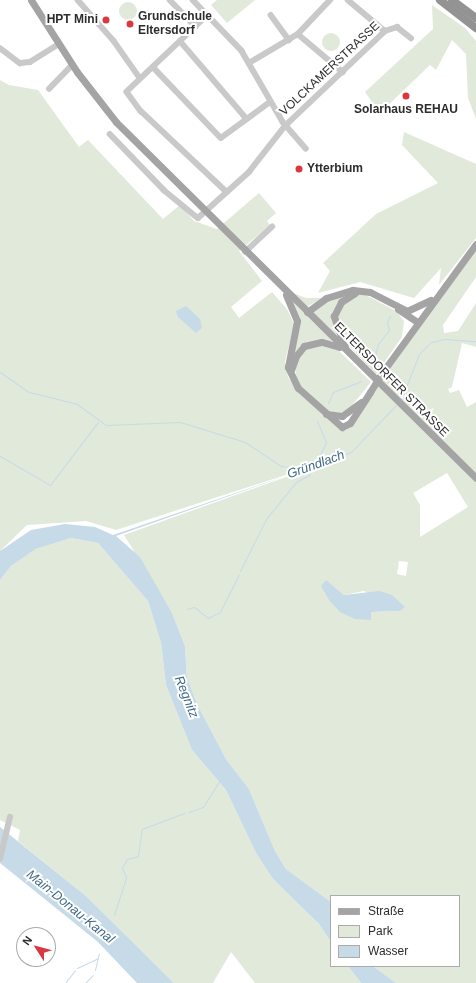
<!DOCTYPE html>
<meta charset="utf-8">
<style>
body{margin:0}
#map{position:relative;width:476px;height:983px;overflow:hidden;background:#fff;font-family:Helvetica,sans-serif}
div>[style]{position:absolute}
.green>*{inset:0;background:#e1e9da}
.round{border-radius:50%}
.water>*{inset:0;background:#c7dae8}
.stream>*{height:1px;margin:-0.5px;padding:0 0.5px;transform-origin:0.5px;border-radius:0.5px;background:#c7dae8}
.minor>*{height:5.5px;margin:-2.75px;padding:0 2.75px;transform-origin:2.75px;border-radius:2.75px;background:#c9c9c9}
.major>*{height:7px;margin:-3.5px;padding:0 3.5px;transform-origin:3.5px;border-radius:3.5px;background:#a4a4a4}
.highway>*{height:8px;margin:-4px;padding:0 4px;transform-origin:4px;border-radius:4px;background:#939393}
.major-bridge>*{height:7px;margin:-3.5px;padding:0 3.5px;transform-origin:3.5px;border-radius:3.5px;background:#a4a4a4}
.dots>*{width:11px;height:11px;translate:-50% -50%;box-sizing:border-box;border:2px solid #fff;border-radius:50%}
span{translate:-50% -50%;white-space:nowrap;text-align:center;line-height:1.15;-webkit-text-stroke:4px #fff;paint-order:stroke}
.poi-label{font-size:12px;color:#2c2c2c;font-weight:700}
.left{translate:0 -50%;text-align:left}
.right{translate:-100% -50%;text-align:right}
.street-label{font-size:12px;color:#2c2c2c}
.water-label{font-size:13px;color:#406a88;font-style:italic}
.legend{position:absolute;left:330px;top:895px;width:130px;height:72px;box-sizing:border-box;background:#fff;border:1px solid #ababab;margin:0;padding:5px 7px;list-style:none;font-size:12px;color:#2c2c2c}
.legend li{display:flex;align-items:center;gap:8px;height:20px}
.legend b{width:20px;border:1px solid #ababab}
.north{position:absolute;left:16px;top:927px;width:40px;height:40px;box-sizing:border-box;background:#fff;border:1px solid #ababab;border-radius:50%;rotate:306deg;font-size:11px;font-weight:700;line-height:16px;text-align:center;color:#2c2c2c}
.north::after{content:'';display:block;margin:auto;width:14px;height:18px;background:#da373f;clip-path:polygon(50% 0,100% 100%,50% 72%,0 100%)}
</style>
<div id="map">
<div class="green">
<i style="clip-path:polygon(217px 0,255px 0,227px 23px,211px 5px)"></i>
<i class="round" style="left:119px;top:2px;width:18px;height:18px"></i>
<i style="clip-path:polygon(432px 5px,465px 28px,476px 41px,476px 119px,468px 98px,466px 54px,452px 40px,436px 70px,430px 65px,380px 113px,365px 92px,433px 29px)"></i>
<i class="round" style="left:322px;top:33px;width:18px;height:18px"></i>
<i style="clip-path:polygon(evenodd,0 80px,9px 85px,38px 90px,79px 147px,88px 140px,163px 219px,180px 205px,194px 221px,217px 229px,259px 193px,276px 213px,267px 221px,270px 225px,239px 251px,262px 281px,231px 307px,239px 318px,272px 292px,287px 309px,294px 324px,285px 362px,288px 377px,299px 394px,345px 431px,476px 249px,476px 277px,443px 325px,444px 333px,458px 331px,476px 303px,476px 347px,462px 343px,452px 387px,448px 389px,450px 393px,459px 390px,467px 407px,476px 402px,476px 983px,396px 983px,373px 966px,459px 966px,459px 896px,331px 896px,331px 902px,286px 869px,275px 851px,249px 789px,226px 759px,198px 706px,187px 678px,185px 646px,172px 613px,124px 535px,350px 454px,116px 530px,86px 521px,27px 525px,0 551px,0 80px,447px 473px,468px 507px,420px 537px,420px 505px,413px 493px,447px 473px,0 80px,399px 561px,408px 562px,406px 576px,397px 574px,399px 561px,0 80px,326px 580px,344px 595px,364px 591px,400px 611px,371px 612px,371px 620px,326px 580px)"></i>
<i style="clip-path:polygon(404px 132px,476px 164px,476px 238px,439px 285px,441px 268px,414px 298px,360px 282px,318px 293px,330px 271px,323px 263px,376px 214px,438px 183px,402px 145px)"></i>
<i style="clip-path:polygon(293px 293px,306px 298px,322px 298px,307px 307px)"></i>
<i style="clip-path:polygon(364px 294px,396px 311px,404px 321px,402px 337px,376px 374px,349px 346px,337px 322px,339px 308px,356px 295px)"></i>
<i style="clip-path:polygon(344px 295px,332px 316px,339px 340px,311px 312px,322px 303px)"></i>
<i style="clip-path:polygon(289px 299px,333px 341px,306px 342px,294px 355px,299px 321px)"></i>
<i style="clip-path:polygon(321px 344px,336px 348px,371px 382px,346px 413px,331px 415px,300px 386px,296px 375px,295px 366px,302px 351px)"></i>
<i style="clip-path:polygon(71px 538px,98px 543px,148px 601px,161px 643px,166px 685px,192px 750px,226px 790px,256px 853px,273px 879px,319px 924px,331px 942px,331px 966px,348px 966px,361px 983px,255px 983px,231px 952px,213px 983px,174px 983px,86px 896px,18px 841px,20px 830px,0 820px,0 580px,11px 566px,36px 549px)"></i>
</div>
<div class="water">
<i style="clip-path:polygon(186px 306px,200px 319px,202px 328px,196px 333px,178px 317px,176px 311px)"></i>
<i style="clip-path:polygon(303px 470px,116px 536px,140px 557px,172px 613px,185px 646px,187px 678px,198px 706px,226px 759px,249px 789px,275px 851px,286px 869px,331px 902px,331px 942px,319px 924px,273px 879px,256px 853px,226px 790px,192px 750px,166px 685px,161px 643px,148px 601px,98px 543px,71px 538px,36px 549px,11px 566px,0 580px,0 551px,31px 530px,65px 524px,95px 527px,113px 535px)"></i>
<i style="clip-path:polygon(326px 580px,344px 595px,379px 591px,392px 595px,405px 607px,400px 611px,371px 612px,371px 620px,355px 619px,340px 612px,329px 600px,321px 586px)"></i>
<i style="clip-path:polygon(0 827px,86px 896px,174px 983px,137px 983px,98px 942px,0 863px)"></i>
<i style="clip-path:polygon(348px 966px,373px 966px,396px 983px,361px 983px)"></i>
</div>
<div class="stream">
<i style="left:476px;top:354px;width:14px;rotate:90deg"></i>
<i style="left:373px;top:364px;width:21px;rotate:-76deg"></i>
<i style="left:378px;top:344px;width:18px;rotate:-52deg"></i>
<i style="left:389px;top:330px;width:8px;rotate:-104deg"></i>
<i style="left:387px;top:322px;width:7px;rotate:-63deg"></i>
<i style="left:0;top:372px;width:35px;rotate:35deg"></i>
<i style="left:29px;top:392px;width:49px;rotate:14deg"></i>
<i style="left:77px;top:404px;width:36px;rotate:36deg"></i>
<i style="left:106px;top:425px;width:74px;rotate:-2.3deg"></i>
<i style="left:180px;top:422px;width:68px;rotate:17.1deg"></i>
<i style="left:245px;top:442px;width:43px;rotate:33.7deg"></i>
<i style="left:281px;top:466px;width:27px;rotate:6deg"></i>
<i style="left:401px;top:400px;width:49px;rotate:-68.6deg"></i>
<i style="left:419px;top:354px;width:17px;rotate:-45deg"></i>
<i style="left:431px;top:342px;width:14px;rotate:-12deg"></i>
<i style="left:445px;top:339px;width:31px;rotate:4deg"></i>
<i style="left:328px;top:403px;width:12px;rotate:-66deg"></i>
<i style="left:333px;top:392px;width:30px;rotate:-21deg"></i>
<i style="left:0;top:456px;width:58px;rotate:30.1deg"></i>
<i style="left:50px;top:485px;width:79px;rotate:-52.7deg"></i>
<i style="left:314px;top:467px;width:28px;rotate:-64deg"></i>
<i style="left:326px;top:442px;width:23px;rotate:-113deg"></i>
<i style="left:304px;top:470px;width:50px;rotate:-21deg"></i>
<i style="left:351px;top:452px;width:65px;rotate:-46.2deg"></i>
<i style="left:240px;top:571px;width:58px;rotate:-63.4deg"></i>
<i style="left:266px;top:519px;width:48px;rotate:-51deg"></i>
<i style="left:296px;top:482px;width:15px;rotate:-28deg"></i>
<i style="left:309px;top:475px;width:6px;rotate:-72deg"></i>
<i style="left:187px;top:609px;width:7px;rotate:-16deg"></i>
<i style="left:194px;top:607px;width:18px;rotate:38deg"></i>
<i style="left:208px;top:618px;width:13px;rotate:-27deg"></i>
<i style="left:220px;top:612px;width:42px;rotate:-63.4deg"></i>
<i style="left:189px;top:812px;width:15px;rotate:-20deg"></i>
<i style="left:203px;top:807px;width:31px;rotate:-58deg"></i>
<i style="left:114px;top:915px;width:40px;rotate:-72deg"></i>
<i style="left:126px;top:877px;width:10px;rotate:-114deg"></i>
<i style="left:122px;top:868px;width:10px;rotate:-61deg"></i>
<i style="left:127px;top:859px;width:11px;rotate:-15deg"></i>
<i style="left:138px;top:856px;width:27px;rotate:-82deg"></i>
<i style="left:142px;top:829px;width:45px;rotate:-20.9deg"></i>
<i style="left:77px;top:968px;width:23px;rotate:-25deg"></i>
<i style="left:95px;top:970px;width:17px;rotate:-77deg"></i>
<i style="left:65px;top:983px;width:16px;rotate:-52deg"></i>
<i style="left:85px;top:983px;width:11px;rotate:-45deg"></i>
</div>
<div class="minor">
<i style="left:78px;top:0;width:55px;rotate:48.7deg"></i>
<i style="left:114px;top:41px;width:45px;rotate:54.9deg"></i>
<i style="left:170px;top:0;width:37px;rotate:46deg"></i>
<i style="left:193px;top:0;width:71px;rotate:46.1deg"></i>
<i style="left:242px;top:51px;width:82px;rotate:60deg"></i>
<i style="left:283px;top:122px;width:35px;rotate:49deg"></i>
<i style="left:348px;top:0;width:48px;rotate:40deg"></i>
<i style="left:271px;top:15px;width:31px;rotate:54deg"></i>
<i style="left:207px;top:16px;width:110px;rotate:136.5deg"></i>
<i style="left:127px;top:92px;width:24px;rotate:54deg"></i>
<i style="left:141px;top:111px;width:118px;rotate:43.3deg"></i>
<i style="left:298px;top:34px;width:59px;rotate:40.2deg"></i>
<i style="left:181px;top:42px;width:101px;rotate:49.4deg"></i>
<i style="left:0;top:48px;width:25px;rotate:37deg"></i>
<i style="left:20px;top:63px;width:10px;rotate:-6deg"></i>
<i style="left:30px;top:62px;width:34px;rotate:-32deg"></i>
<i style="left:249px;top:63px;width:57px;rotate:-30.6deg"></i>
<i style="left:298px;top:34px;width:47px;rotate:-46.7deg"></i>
<i style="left:153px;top:67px;width:98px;rotate:46.2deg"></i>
<i style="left:221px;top:138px;width:61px;rotate:-36.3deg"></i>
<i style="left:49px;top:89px;width:33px;rotate:-46deg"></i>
<i style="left:110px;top:134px;width:78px;rotate:46deg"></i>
<i style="left:164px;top:190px;width:44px;rotate:39.5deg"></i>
<i style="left:198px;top:218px;width:69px;rotate:-42deg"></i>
<i style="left:249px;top:172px;width:58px;rotate:-52deg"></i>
<i style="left:285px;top:126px;width:138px;rotate:-43.5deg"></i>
<i style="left:385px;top:31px;width:13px;rotate:-18deg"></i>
<i style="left:397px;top:27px;width:18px;rotate:38deg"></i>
<i style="left:245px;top:252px;width:37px;rotate:-43deg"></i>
<i style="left:0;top:859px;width:43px;rotate:-76.6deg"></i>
</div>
<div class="major">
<i style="left:31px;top:0;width:85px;rotate:57.4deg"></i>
<i style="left:77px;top:72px;width:63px;rotate:52deg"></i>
<i style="left:116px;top:122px;width:506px;rotate:44.68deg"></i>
<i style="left:286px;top:295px;width:28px;rotate:67deg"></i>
<i style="left:297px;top:321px;width:47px;rotate:101.1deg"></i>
<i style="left:288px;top:367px;width:23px;rotate:65deg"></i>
<i style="left:298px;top:388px;width:59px;rotate:41.6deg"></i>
<i style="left:342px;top:427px;width:9px;rotate:-27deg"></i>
<i style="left:350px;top:423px;width:37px;rotate:-57deg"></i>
<i style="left:398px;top:309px;width:23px;rotate:34deg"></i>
<i style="left:307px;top:312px;width:24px;rotate:-36deg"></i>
<i style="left:326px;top:298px;width:28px;rotate:-17deg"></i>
<i style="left:353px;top:290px;width:17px;rotate:7deg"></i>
<i style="left:370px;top:292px;width:42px;rotate:27.2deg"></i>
<i style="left:407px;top:311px;width:26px;rotate:-25deg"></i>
<i style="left:345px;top:347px;width:33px;rotate:-110deg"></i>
<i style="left:334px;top:316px;width:16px;rotate:-63deg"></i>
<i style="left:341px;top:302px;width:17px;rotate:-33deg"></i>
<i style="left:291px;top:370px;width:15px;rotate:-70deg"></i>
<i style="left:296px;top:356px;width:13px;rotate:-51deg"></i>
<i style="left:304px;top:346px;width:18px;rotate:-13deg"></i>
<i style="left:322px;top:342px;width:18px;rotate:16deg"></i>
<i style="left:384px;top:370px;width:156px;rotate:-53.9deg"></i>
<i style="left:326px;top:414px;width:16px;rotate:7deg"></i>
<i style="left:342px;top:416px;width:24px;rotate:-36deg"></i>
</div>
<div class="highway">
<i style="left:440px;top:0;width:46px;rotate:37.9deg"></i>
<i style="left:452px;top:0;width:30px;rotate:37deg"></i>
</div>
<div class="major-bridge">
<i style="left:370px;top:392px;width:26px;rotate:-58deg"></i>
</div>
<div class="dots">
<i style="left:106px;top:20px;background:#da373f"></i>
<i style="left:130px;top:24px;background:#da373f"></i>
<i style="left:406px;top:96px;background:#da373f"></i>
<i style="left:299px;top:169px;background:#da373f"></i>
</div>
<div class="poi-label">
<span class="left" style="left:138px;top:24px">Grundschule<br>Eltersdorf</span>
<span class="right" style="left:98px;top:20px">HPT Mini</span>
<span style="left:406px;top:110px">Solarhaus REHAU</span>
<span class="left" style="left:307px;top:169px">Ytterbium</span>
</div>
<div class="street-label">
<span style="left:330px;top:69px;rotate:-43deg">VOLCKAMERSTRASSE</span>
<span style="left:391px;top:380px;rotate:45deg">ELTERSDORFER STRASSE</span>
</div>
<div class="water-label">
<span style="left:316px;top:465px;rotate:-20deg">Gründlach</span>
<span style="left:186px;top:697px;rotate:68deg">Regnitz</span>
<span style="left:70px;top:907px;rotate:39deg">Main-Donau-Kanal</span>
</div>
<ul class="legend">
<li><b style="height:5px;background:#a4a4a4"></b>Straße</li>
<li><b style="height:11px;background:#e1e9da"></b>Park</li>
<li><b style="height:11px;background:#c7dae8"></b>Wasser</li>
</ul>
<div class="north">N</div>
</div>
